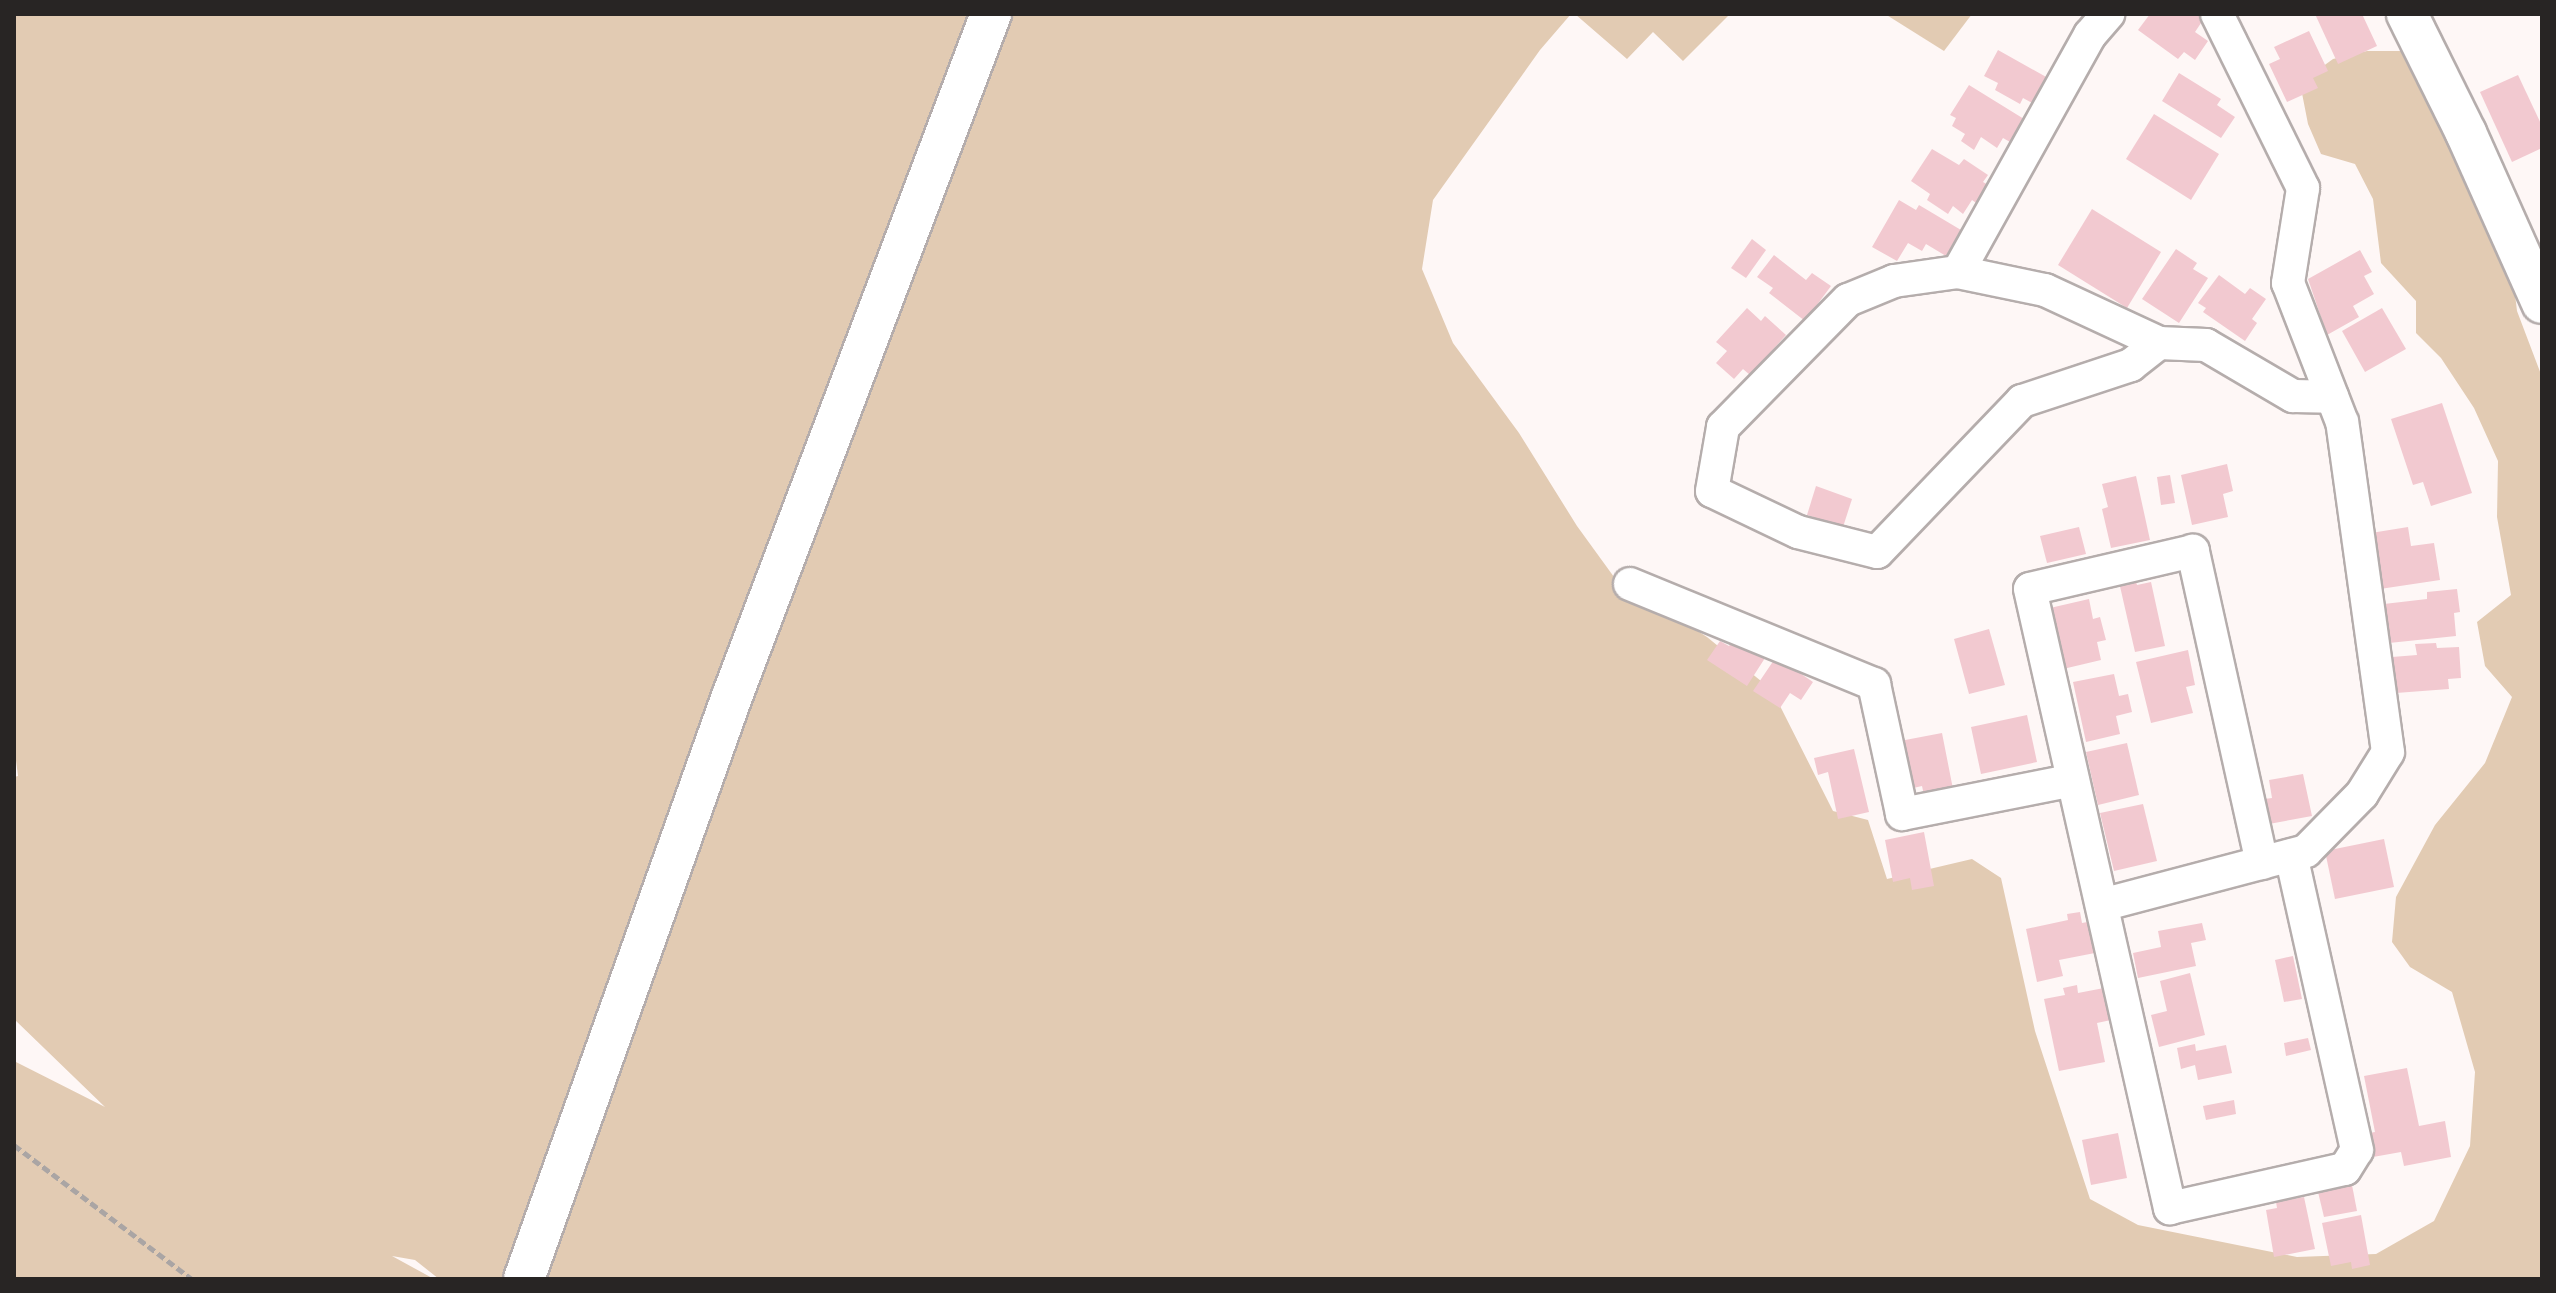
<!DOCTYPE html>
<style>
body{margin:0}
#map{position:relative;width:2556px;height:1293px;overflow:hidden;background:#fef7f6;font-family:Signika,sans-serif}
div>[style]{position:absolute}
.green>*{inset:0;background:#e2cbb3}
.building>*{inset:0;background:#f2c9d0}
.path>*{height:5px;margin-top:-2.5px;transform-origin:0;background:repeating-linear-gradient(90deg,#aaa5a4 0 8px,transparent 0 12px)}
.roads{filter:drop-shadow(2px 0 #b5adac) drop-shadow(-2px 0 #b5adac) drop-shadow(0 2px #b5adac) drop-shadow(0 -2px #b5adac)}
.minor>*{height:32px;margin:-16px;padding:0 16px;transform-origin:16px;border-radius:16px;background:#fff}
.tertiary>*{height:40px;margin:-20px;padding:0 20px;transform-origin:20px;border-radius:20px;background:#fff}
span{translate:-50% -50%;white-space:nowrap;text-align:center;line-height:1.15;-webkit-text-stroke:7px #fef7f6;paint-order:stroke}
.frame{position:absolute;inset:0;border:16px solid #282524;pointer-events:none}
</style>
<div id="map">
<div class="green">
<i style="clip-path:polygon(14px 14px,1571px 14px,1540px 50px,1433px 200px,1422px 269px,1453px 343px,1519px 433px,1577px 526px,1614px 577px,1707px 637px,1772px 690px,1833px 811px,1868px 820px,1887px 879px,1972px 859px,2001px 878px,2035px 1031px,2090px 1199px,2138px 1225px,2297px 1257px,2376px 1254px,2434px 1221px,2470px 1146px,2475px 1072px,2452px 992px,2410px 967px,2392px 942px,2396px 897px,2435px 825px,2485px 763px,2512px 697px,2485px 666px,2477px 622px,2511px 595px,2497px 517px,2498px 461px,2474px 408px,2441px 358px,2416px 333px,2416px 301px,2381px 263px,2373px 199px,2355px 164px,2321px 154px,2308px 124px,2300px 83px,2333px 59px,2367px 51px,2404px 51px,2511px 261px,2517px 311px,2542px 377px,2542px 1279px,439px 1279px,415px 1260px,392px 1256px,434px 1279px,14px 1279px,14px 1061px,105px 1107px,14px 1019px,14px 777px,18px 776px,14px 745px)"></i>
<i style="clip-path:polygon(1575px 14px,1730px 14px,1683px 61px,1653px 32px,1627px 59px)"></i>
<i style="clip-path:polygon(1885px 14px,1972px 14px,1944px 51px)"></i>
</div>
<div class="building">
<i style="clip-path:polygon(2150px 14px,2200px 14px,2205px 17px,2195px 32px,2208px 41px,2195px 60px,2184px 52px,2178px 59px,2138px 30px)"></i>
<i style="clip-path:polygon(2315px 14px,2362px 14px,2377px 46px,2338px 64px)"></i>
<i style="clip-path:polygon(2309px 31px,2328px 71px,2313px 78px,2318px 88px,2287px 102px,2269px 64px,2280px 59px,2274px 47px)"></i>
<i style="clip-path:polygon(1998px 50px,2048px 78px,2034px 104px,2023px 98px,2020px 104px,1995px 90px,1998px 83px,1984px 76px)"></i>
<i style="clip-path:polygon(2179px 73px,2221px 99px,2217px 105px,2235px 117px,2221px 138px,2162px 101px)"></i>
<i style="clip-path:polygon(2518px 75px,2542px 126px,2542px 148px,2512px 162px,2480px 92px)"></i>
<i style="clip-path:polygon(1969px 85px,2024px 119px,2010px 142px,2003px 138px,1997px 148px,1981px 137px,1974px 150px,1961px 141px,1965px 134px,1952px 126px,1956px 118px,1950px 115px)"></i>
<i style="clip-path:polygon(2154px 114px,2219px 154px,2191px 200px,2126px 159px)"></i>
<i style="clip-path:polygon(1932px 149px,1959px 165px,1964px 159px,1988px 175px,1983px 182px,1990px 186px,1979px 205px,1972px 200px,1963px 214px,1953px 206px,1948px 214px,1927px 200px,1930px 194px,1911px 181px)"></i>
<i style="clip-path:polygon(1899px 200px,1916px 210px,1919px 205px,1961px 230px,1946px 256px,1926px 244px,1922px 251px,1908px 243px,1897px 261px,1872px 247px)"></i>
<i style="clip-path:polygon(2092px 209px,2161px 252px,2127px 308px,2058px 265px)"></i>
<i style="clip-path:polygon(1752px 239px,1766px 250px,1746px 278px,1731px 268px)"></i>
<i style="clip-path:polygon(2176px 249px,2197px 263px,2193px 269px,2208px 278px,2179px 323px,2142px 299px)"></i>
<i style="clip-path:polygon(2360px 250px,2372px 272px,2364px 276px,2374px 294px,2353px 306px,2359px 317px,2327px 335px,2308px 279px)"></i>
<i style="clip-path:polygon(1774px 255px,1806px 280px,1812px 273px,1831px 286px,1805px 321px,1769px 293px,1773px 288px,1757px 277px)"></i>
<i style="clip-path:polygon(2219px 275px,2245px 294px,2250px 288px,2266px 299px,2252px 319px,2257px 323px,2245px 341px,2203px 312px,2206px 308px,2198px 303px)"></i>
<i style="clip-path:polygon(1747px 308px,1761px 321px,1765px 316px,1786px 335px,1750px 375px,1743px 369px,1734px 379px,1716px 363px,1727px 351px,1716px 342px)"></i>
<i style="clip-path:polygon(2382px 308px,2406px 349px,2365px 372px,2342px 331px)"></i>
<i style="clip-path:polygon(2442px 403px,2472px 493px,2431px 506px,2423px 482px,2413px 485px,2391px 419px)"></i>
<i style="clip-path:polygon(2227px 464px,2233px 491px,2223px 494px,2228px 517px,2192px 525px,2181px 475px)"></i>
<i style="clip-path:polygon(2170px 475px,2175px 503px,2161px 505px,2157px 477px)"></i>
<i style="clip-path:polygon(2136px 476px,2150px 540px,2111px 548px,2102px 509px,2108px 507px,2102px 484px)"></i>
<i style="clip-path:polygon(1816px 486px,1852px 499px,1843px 527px,1807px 515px)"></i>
<i style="clip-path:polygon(2079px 527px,2086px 554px,2047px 563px,2040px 536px)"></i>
<i style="clip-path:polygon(2408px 527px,2411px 546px,2434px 543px,2440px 580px,2380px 589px,2371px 533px)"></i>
<i style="clip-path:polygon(2135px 578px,2137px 585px,2151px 582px,2165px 646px,2135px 652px,2119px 582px)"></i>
<i style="clip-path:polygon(2457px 589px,2460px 612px,2454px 613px,2456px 636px,2389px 643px,2384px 604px,2427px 599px,2427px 592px)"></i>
<i style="clip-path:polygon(2089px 599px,2093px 619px,2100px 617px,2106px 640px,2097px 642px,2101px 660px,2063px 669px,2050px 608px)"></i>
<i style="clip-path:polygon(1989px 629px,2005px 685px,1969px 694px,1954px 639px)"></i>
<i style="clip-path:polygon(1734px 639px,1765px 658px,1747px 686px,1707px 660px,1720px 641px,1729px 646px)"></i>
<i style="clip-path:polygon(2436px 643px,2437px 648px,2459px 647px,2461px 678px,2448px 679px,2449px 689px,2396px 693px,2392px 657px,2417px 655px,2415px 644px)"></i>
<i style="clip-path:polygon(2188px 650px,2195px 685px,2186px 687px,2193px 713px,2151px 723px,2136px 662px)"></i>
<i style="clip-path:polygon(1776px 657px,1813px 682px,1801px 700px,1790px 693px,1780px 708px,1753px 691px)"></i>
<i style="clip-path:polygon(2114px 674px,2119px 696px,2128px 694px,2132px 712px,2116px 716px,2120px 734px,2086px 742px,2073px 682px)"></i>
<i style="clip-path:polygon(2027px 715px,2037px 762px,1981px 774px,1971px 727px)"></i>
<i style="clip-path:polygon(1942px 733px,1953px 789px,1924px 795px,1922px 786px,1909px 789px,1900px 741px)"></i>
<i style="clip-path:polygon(2127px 743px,2139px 795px,2098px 805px,2086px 752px)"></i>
<i style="clip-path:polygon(1854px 749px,1869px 812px,1838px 819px,1828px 772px,1818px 775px,1814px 758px)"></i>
<i style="clip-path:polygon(2303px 774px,2312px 816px,2269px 824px,2264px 799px,2272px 798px,2269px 780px)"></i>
<i style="clip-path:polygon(2143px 804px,2157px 861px,2114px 871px,2100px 813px)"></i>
<i style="clip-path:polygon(1924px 832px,1934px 886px,1912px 890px,1910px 878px,1893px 882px,1885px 840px)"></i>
<i style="clip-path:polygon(2384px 839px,2394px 887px,2335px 899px,2325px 851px)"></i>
<i style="clip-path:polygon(2080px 912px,2082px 923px,2093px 921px,2100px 952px,2059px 960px,2063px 976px,2037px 982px,2026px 929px,2068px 920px,2067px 914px)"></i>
<i style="clip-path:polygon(2202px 923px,2206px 940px,2191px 943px,2196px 966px,2138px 978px,2133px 953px,2161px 947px,2158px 931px)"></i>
<i style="clip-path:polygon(2293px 956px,2302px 999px,2284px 1002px,2275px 960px)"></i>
<i style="clip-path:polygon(2190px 973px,2205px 1035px,2159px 1047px,2151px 1015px,2167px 1011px,2160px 981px)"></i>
<i style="clip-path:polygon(2077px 985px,2078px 993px,2104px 988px,2111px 1020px,2097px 1023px,2105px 1062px,2059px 1071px,2044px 999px,2065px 995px,2063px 988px)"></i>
<i style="clip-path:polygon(2308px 1038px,2311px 1050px,2286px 1056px,2284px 1043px)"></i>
<i style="clip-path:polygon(2195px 1044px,2196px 1051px,2226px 1045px,2232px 1073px,2198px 1080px,2195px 1065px,2181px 1069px,2177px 1048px)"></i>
<i style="clip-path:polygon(2407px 1068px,2419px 1126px,2445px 1121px,2451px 1157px,2404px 1166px,2401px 1152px,2373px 1157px,2369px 1133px,2375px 1132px,2364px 1076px)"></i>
<i style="clip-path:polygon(2234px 1100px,2236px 1114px,2206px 1120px,2203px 1106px)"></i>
<i style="clip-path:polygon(2118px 1133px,2127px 1178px,2091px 1185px,2082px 1140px)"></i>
<i style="clip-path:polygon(2352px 1185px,2357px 1211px,2324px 1217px,2318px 1192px)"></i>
<i style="clip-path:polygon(2304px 1197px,2315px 1249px,2274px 1257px,2266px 1210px,2277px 1208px,2276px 1202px)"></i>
<i style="clip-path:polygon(2361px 1215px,2370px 1265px,2352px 1269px,2351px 1262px,2331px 1266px,2322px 1223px)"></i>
</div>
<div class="path">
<i style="left:14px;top:1145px;width:223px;rotate:37deg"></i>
</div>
<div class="roads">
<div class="minor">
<i style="left:1958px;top:272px;width:271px;rotate:-60.9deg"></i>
<i style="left:2090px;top:35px;width:28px;rotate:-49deg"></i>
<i style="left:2159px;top:343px;width:36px;rotate:142deg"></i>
<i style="left:2131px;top:365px;width:115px;rotate:161.7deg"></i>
<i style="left:2022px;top:401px;width:209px;rotate:133.8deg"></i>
<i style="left:1877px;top:552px;width:81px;rotate:-165.8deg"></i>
<i style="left:1798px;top:532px;width:95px;rotate:-154.5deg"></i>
<i style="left:1712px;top:491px;width:65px;rotate:-80.2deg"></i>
<i style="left:1723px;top:427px;width:178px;rotate:-45.5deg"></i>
<i style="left:1848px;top:300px;width:50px;rotate:-22.4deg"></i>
<i style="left:1894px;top:281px;width:65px;rotate:-8deg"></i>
<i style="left:1958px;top:272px;width:89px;rotate:11.7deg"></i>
<i style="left:2045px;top:290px;width:126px;rotate:24.9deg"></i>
<i style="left:2159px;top:343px;width:47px;rotate:2.4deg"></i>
<i style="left:2206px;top:345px;width:101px;rotate:30.4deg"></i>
<i style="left:2293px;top:396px;width:39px;rotate:1deg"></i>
<i style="left:1630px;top:584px;width:264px;rotate:22.3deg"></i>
<i style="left:1874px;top:684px;width:133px;rotate:77.8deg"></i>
<i style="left:1902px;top:814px;width:174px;rotate:-11.2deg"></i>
<i style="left:2262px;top:863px;width:320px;rotate:-102.5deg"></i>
<i style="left:2193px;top:551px;width:167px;rotate:166.9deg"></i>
<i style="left:2030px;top:589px;width:635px;rotate:77.26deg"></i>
<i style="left:2170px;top:1208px;width:179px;rotate:-12.6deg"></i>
<i style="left:2345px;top:1169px;width:22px;rotate:-58deg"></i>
<i style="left:2357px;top:1150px;width:302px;rotate:-102.6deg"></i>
<i style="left:2102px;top:905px;width:211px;rotate:-14.8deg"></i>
<i style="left:2306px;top:851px;width:80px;rotate:-45.5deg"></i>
<i style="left:2362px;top:794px;width:49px;rotate:-58.2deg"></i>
<i style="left:2388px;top:752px;width:333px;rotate:-97.9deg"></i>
<i style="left:2342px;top:422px;width:149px;rotate:-111.2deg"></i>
<i style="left:2288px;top:283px;width:96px;rotate:-81deg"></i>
<i style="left:2303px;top:188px;width:194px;rotate:-116.3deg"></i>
</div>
<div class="tertiary">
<i style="left:2407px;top:14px;width:133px;rotate:63.6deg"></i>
<i style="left:2466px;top:133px;width:186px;rotate:65.9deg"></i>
<i style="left:524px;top:1279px;width:616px;rotate:-70.36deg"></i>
<i style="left:731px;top:699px;width:733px;rotate:-69.22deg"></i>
</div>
</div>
<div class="frame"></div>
</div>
